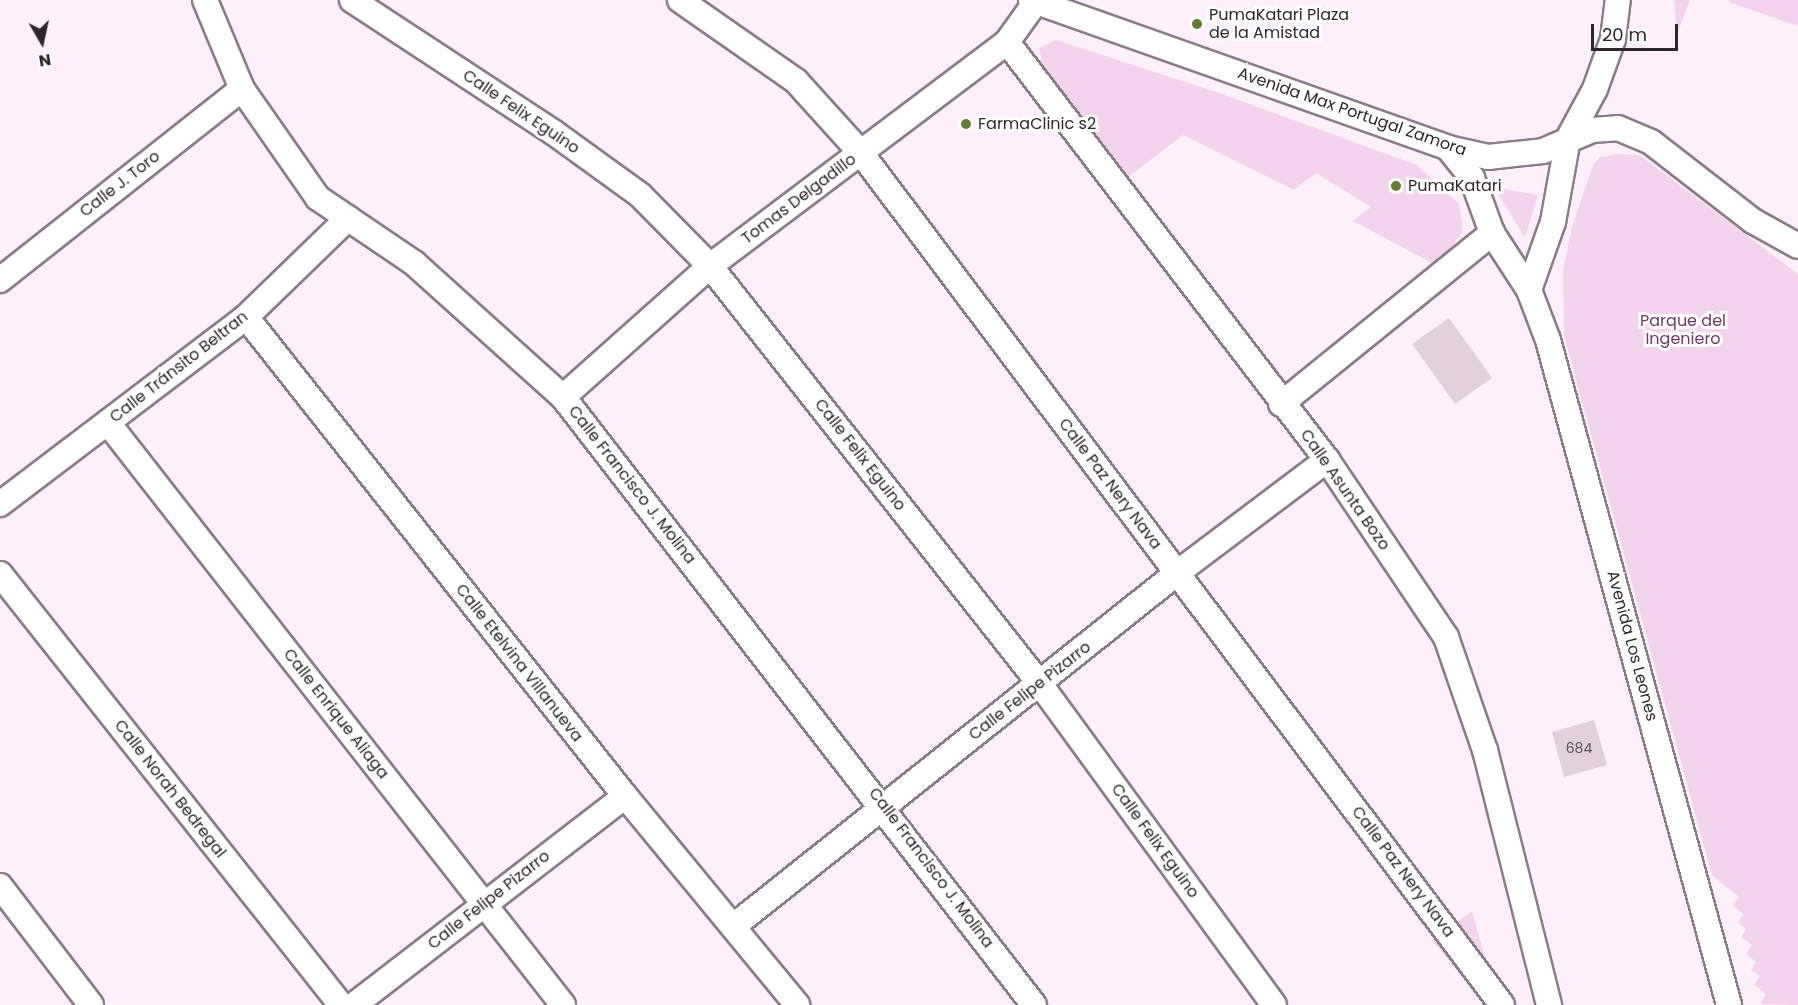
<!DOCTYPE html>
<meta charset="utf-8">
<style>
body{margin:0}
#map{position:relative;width:1798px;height:1005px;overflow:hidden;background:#fef0fa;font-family:Poppins,sans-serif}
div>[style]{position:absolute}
.green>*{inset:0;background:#f4d3ec}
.building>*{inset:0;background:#e1d1dd}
.roads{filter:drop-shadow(2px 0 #8b7d87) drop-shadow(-2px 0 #8b7d87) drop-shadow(0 2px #8b7d87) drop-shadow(0 -2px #8b7d87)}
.minor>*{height:24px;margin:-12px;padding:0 12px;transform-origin:12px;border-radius:12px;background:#fff}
.dots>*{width:16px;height:16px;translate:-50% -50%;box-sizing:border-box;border:3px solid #fff;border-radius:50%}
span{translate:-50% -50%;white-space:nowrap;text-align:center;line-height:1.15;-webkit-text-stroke:6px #fff;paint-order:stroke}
.number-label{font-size:14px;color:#5a5258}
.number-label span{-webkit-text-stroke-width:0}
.poi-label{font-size:16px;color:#2d272c}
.left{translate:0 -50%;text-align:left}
.street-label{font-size:16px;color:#2d272c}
.park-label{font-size:16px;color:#703865}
.north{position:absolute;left:12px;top:12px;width:60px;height:60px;-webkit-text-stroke:4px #fff;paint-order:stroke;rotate:171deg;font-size:16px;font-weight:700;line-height:24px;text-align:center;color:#2d272c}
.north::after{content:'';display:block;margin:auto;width:21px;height:27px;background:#2d272c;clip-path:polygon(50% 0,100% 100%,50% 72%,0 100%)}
.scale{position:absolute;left:1591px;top:24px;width:87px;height:27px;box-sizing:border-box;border:3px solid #2d272c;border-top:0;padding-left:8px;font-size:18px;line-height:21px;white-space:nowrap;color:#2d272c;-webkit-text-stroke:4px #fff;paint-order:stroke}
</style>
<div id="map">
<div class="green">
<i style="clip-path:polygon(1674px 0,1690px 0,1677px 34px)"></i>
<i style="clip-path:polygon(1729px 0,1798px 0,1798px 26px,1728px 2px)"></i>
<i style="clip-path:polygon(1056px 40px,1216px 92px,1417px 165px,1459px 204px,1463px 231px,1450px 250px,1434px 264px,1353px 221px,1371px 207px,1316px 173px,1294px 190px,1183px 135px,1127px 178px,1044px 71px,1039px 48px)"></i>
<i style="clip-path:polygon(1617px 154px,1638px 155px,1646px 160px,1798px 274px,1798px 1005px,1760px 1004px,1766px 994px,1754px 985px,1760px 976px,1751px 970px,1756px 962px,1746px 954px,1752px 945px,1741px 937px,1746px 929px,1738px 922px,1743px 914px,1733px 905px,1739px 897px,1712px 875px,1564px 336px,1563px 270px,1572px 227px,1593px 165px,1600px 157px)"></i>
<i style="clip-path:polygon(1499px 188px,1538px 195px,1525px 238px,1497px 192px)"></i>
<i style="clip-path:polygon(1472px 911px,1498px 1005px,1485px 1005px,1432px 940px)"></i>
</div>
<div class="building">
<i style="clip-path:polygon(1449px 318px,1492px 378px,1455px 404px,1412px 344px)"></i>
<i style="clip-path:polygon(1594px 720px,1607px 765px,1564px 777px,1552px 732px)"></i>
</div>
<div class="roads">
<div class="minor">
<i style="left:205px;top:0;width:96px;rotate:67.4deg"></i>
<i style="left:242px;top:89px;width:133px;rotate:55.1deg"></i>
<i style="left:318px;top:198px;width:116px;rotate:34.1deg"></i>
<i style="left:414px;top:263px;width:200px;rotate:42deg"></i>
<i style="left:563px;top:397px;width:769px;rotate:52.24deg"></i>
<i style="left:352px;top:0;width:240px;rotate:33.3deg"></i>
<i style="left:553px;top:132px;width:107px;rotate:35.9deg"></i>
<i style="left:640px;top:195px;width:100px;rotate:45.4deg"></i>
<i style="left:710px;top:266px;width:533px;rotate:51.71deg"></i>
<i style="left:1040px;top:684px;width:397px;rotate:53.9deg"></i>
<i style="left:680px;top:0;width:141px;rotate:34.9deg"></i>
<i style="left:796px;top:81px;width:97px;rotate:47.9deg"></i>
<i style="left:861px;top:153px;width:1066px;rotate:53.04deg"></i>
<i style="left:1031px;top:0;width:442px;rotate:19.5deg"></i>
<i style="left:1448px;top:148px;width:41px;rotate:12.7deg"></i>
<i style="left:1488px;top:157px;width:55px;rotate:-6.2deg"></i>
<i style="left:1543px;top:151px;width:53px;rotate:-23.2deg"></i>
<i style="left:1592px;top:130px;width:26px;rotate:-4deg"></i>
<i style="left:1618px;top:128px;width:36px;rotate:23deg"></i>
<i style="left:1651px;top:142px;width:129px;rotate:37.8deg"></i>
<i style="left:1753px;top:221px;width:51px;rotate:29.1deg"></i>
<i style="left:1007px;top:42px;width:526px;rotate:52.56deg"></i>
<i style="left:1327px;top:460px;width:213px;rotate:56.1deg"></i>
<i style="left:1446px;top:637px;width:120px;rotate:71deg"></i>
<i style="left:1485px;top:750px;width:263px;rotate:75.9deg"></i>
<i style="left:1448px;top:148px;width:38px;rotate:51deg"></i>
<i style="left:1472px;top:178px;width:59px;rotate:70deg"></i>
<i style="left:1492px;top:233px;width:68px;rotate:57deg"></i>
<i style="left:1529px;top:290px;width:53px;rotate:69.2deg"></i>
<i style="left:1548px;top:340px;width:689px;rotate:74.77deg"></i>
<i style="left:0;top:280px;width:308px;rotate:-38.3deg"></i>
<i style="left:1529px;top:290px;width:72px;rotate:-70.6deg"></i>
<i style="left:1553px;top:222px;width:84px;rotate:-79.8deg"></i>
<i style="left:1568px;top:139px;width:57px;rotate:-61.6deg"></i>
<i style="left:1595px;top:89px;width:53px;rotate:-70.2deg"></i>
<i style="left:1613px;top:39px;width:39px;rotate:-83deg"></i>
<i style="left:246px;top:317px;width:611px;rotate:51.65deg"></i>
<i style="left:625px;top:796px;width:271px;rotate:50.5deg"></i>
<i style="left:563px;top:397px;width:197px;rotate:-41.7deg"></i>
<i style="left:710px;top:266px;width:372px;rotate:-37deg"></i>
<i style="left:1007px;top:42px;width:48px;rotate:-54.3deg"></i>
<i style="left:1281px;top:404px;width:272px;rotate:-39deg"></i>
<i style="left:108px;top:423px;width:739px;rotate:51.98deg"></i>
<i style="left:0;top:504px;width:309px;rotate:-37.2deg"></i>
<i style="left:246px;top:317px;width:142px;rotate:-44.1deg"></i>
<i style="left:0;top:574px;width:550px;rotate:51.65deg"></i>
<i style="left:0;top:886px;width:150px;rotate:52.6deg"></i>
<i style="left:735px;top:925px;width:565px;rotate:-38.53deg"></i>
<i style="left:1177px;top:573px;width:188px;rotate:-37deg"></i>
<i style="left:354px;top:1005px;width:342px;rotate:-37.6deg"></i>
</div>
</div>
<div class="dots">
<i style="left:1197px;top:24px;background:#637c2f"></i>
<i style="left:966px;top:124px;background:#637c2f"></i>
<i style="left:1396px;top:186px;background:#637c2f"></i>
</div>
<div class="number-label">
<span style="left:1579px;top:748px">684</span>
</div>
<div class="poi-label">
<span class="left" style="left:1209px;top:24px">PumaKatari Plaza<br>de la Amistad</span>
<span class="left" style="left:978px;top:124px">FarmaClinic s2</span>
<span class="left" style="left:1408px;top:186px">PumaKatari</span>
</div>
<div class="street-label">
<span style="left:521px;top:112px;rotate:34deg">Calle Felix Eguino</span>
<span style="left:1352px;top:112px;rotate:19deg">Avenida Max Portugal Zamora</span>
<span style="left:120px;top:184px;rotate:-38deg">Calle J. Toro</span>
<span style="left:799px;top:199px;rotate:-37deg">Tomas Delgadillo</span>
<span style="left:179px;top:367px;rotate:-38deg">Calle Tránsito Beltran</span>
<span style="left:860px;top:455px;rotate:52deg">Calle Felix Eguino</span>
<span style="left:1110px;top:484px;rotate:53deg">Calle Paz Nery Nava</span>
<span style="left:632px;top:485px;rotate:52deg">Calle Francisco J. Molina</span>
<span style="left:1345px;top:490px;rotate:55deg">Calle Asunta Bozo</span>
<span style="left:1632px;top:646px;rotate:75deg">Avenida Los Leones</span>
<span style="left:519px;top:663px;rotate:52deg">Calle Etelvina Villanueva</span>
<span style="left:1030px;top:691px;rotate:-38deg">Calle Felipe Pizarro</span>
<span style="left:336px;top:714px;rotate:52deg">Calle Enrique Aliaga</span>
<span style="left:170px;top:789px;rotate:52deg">Calle Norah Bedregal</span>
<span style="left:1155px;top:841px;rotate:54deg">Calle Felix Eguino</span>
<span style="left:931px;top:868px;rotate:53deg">Calle Francisco J. Molina</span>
<span style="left:1403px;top:872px;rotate:53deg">Calle Paz Nery Nava</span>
<span style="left:489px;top:900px;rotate:-38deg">Calle Felipe Pizarro</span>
</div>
<div class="park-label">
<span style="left:1683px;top:330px">Parque del<br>Ingeniero</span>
</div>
<div class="north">N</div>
<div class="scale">20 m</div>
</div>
